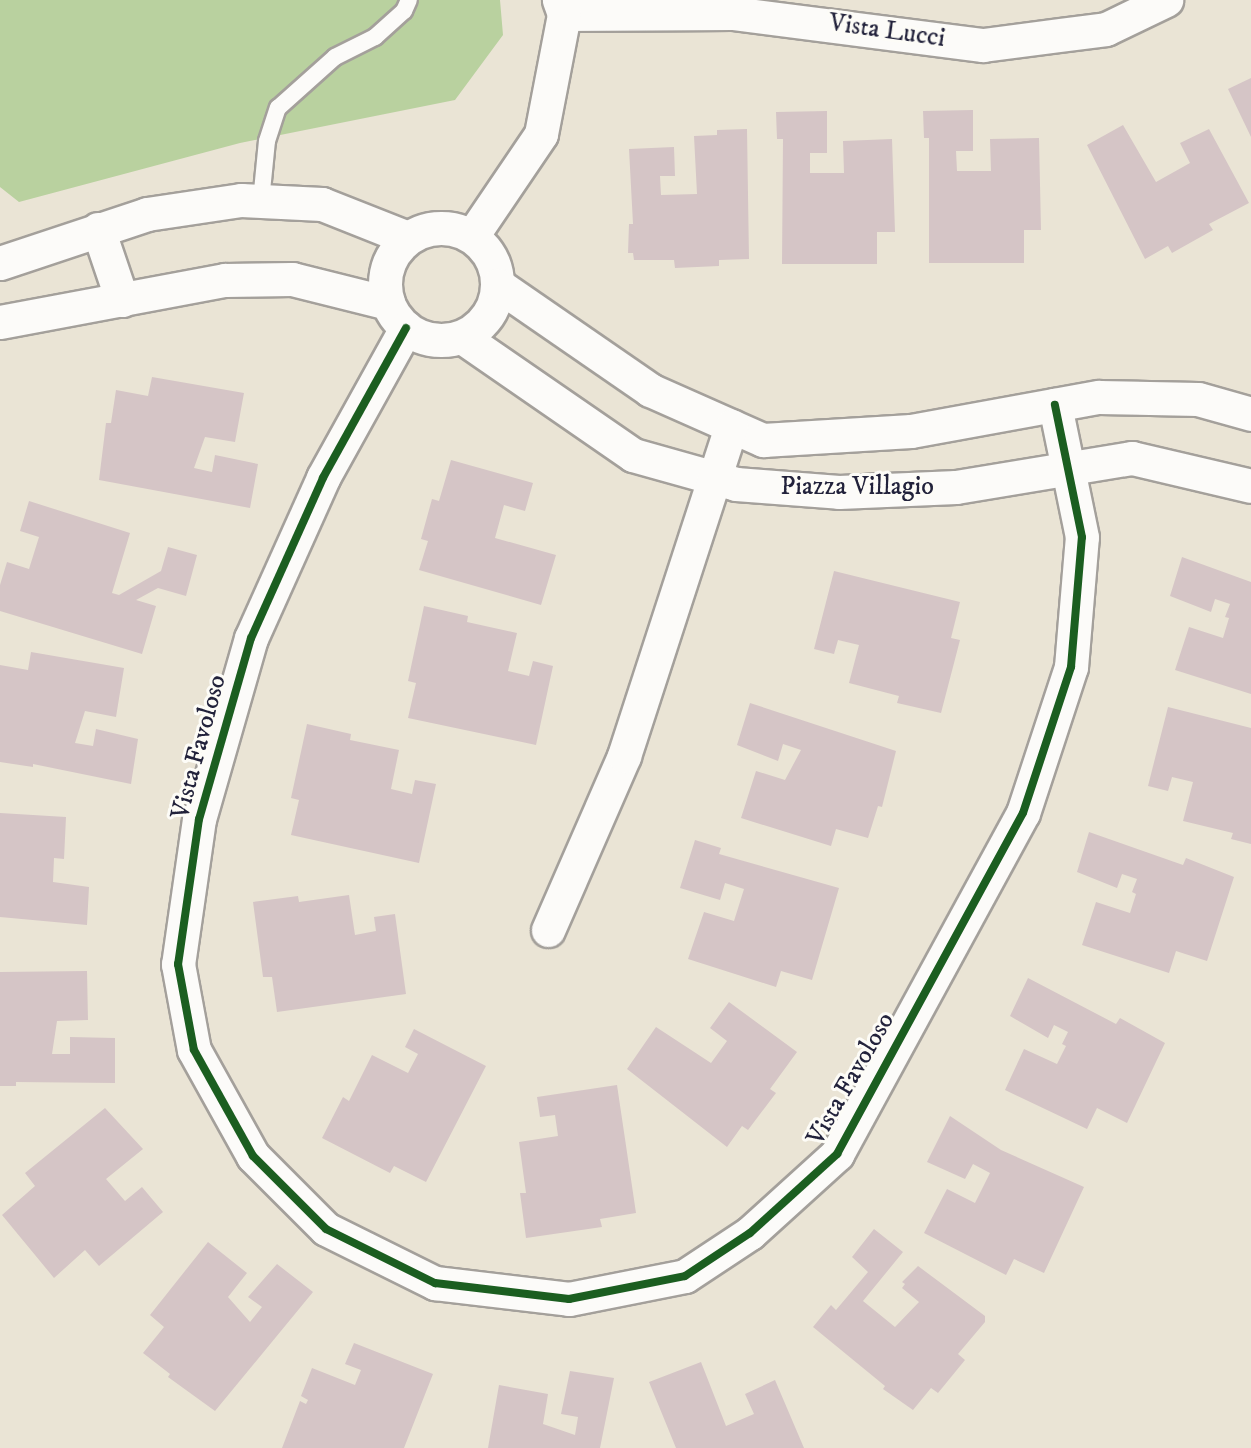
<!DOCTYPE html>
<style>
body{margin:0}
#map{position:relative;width:1251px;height:1448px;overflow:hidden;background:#eae4d5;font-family:"IM FELL DW Pica",serif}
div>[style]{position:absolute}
.green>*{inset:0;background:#b9d19f}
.building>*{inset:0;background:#d5c5c6}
.roads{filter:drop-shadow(2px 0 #a4a09b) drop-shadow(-2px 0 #a4a09b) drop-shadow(0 2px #a4a09b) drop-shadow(0 -2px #a4a09b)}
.lane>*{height:16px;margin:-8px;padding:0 8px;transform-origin:8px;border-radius:8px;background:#fcfbf9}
.street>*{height:33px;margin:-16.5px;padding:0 16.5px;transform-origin:16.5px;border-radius:16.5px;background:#fcfbf9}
.street>.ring{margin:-16.5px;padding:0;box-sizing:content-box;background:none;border:33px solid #fcfbf9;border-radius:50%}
.cycleway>*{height:8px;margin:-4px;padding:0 4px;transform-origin:4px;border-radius:4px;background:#1b5e20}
span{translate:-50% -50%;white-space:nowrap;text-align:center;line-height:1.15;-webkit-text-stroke:6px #fdfcf7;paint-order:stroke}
.street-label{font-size:26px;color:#22223b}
</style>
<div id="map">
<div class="green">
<i style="clip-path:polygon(0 0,500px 0,503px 35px,455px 100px,240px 143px,19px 202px,0 187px)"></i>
</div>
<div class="building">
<i style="clip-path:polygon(1251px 78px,1251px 137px,1228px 89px)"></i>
<i style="clip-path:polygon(973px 110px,973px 151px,956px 151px,957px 171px,991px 171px,990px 139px,1039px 138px,1041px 230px,1024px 230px,1024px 263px,929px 263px,929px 138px,924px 138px,923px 111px)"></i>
<i style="clip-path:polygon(827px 111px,827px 153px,810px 153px,810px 173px,844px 173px,843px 141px,892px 139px,895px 232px,877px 232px,877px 264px,782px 264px,783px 139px,777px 139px,776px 112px)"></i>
<i style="clip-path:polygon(1123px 125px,1156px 182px,1190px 163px,1180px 143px,1209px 129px,1249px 203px,1209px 224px,1213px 230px,1172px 253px,1168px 246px,1145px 259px,1087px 145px)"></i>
<i style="clip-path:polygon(747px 129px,749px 259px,719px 260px,719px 266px,675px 268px,674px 260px,634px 260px,633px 253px,628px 253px,629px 224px,633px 224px,629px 149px,674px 147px,675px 176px,660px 176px,661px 195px,697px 194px,694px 136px,717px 135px,717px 130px)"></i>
<i style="clip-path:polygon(152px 377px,244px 393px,235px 442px,205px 437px,194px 468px,212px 472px,215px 455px,258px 464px,250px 508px,99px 480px,106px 423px,111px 423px,116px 390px,148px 396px)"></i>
<i style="clip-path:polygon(451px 460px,533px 483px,525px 511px,504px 505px,495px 538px,556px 555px,541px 605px,419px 570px,428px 541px,421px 539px,432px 499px,439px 501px)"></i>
<i style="clip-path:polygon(29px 501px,130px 533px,112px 593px,119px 595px,161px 571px,168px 547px,197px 555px,186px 596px,158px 588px,136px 600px,156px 606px,142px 654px,0 611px,0 585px,7px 562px,29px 569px,39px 537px,20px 531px)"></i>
<i style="clip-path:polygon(1182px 557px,1251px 582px,1251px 694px,1175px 670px,1189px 627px,1223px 638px,1229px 618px,1225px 617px,1230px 604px,1215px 599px,1211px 612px,1170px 596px)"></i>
<i style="clip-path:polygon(834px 571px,960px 602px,951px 638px,960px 640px,941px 713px,897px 703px,899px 696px,849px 683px,859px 645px,838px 640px,834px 654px,814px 649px)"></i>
<i style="clip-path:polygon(424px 606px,468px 616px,467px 622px,517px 633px,508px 671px,529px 676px,533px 661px,553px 666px,536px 745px,408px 718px,416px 683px,408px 681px)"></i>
<i style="clip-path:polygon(31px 652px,124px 668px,116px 717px,85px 711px,75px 743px,93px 746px,96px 729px,138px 739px,131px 784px,33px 764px,33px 767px,0 762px,0 665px,28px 670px)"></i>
<i style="clip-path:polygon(750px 703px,896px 751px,882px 807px,878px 806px,868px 838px,836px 829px,831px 846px,741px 818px,756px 771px,785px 780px,801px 750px,783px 744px,778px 761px,737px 745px)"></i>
<i style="clip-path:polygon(1168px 707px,1251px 728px,1251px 844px,1231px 839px,1233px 833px,1183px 821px,1193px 782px,1172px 777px,1168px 791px,1148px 786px)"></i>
<i style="clip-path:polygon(307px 724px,351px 734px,350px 740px,399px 750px,391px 789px,412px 794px,415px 780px,436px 784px,419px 863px,291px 835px,299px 800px,291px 798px)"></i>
<i style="clip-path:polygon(0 813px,66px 817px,64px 859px,54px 858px,53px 882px,89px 887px,87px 925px,0 917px)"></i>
<i style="clip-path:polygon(1089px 832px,1183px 865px,1186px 858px,1234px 877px,1207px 961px,1176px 951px,1169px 973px,1082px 945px,1096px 902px,1130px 913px,1136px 894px,1132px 892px,1137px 879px,1122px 874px,1117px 888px,1077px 872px)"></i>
<i style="clip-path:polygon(695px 840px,721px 848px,719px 854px,839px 888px,812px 980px,781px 971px,776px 987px,688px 959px,704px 912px,734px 921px,744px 889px,725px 883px,720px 900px,680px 888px)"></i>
<i style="clip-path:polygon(349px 895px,355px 935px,376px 931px,374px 917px,395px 914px,406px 994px,277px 1012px,272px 977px,263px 977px,253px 902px,298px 896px,299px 902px)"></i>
<i style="clip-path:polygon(87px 971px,88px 1020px,57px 1021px,52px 1054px,70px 1054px,70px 1037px,115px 1038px,115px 1083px,16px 1082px,16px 1086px,0 1086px,0 972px)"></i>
<i style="clip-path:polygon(1028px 978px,1116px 1024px,1120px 1018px,1165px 1043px,1127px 1123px,1097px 1108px,1087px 1129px,1005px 1090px,1024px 1049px,1057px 1064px,1066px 1046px,1062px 1044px,1068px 1032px,1054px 1025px,1048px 1038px,1010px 1016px)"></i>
<i style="clip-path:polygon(729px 1002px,797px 1052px,770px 1089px,776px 1093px,748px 1130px,742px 1126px,727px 1147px,627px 1069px,656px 1027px,711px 1063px,727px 1041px,710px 1028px)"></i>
<i style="clip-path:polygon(414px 1029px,486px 1066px,426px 1182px,394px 1166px,390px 1173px,322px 1138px,343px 1097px,349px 1101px,372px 1055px,408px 1073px,418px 1054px,405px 1047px)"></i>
<i style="clip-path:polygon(617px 1085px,636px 1213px,600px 1219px,602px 1227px,526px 1238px,520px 1193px,526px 1193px,519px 1142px,558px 1136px,555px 1115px,540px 1117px,537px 1097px)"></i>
<i style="clip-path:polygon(105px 1108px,143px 1149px,106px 1179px,125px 1201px,142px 1187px,163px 1212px,99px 1266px,85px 1250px,54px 1278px,2px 1215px,35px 1186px,25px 1173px)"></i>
<i style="clip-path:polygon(950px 1116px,1001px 1150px,1084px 1187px,1044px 1273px,1014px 1259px,1006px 1275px,924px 1233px,947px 1189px,975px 1203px,990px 1173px,973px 1164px,965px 1179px,927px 1162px)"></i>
<i style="clip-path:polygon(874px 1229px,903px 1252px,863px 1301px,895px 1327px,919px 1302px,902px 1288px,905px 1284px,902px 1282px,918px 1266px,985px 1316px,985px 1322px,958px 1354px,965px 1360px,938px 1393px,931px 1388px,913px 1410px,883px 1389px,885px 1386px,813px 1327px,831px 1305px,836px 1310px,868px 1272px,852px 1257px)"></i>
<i style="clip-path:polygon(208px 1242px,247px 1273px,228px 1297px,250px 1322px,262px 1307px,248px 1297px,277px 1264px,313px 1292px,215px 1411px,168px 1377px,170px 1374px,143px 1353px,164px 1327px,150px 1315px)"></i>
<i style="clip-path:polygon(354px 1343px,433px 1374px,404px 1448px,282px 1448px,300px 1401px,306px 1404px,308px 1400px,301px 1396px,312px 1368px,355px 1385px,361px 1370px,345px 1364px)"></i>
<i style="clip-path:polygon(701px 1362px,726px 1426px,754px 1414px,745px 1394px,775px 1380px,804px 1448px,676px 1448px,649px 1382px)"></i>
<i style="clip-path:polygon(570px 1371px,614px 1378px,600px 1448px,488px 1448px,499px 1385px,548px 1394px,543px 1424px,575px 1435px,578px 1417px,561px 1414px)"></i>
</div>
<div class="roads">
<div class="lane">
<i style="left:261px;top:201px;width:60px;rotate:-84.3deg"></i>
<i style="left:267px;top:141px;width:35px;rotate:-72deg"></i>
<i style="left:278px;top:108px;width:76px;rotate:-41.8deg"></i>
<i style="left:335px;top:57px;width:45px;rotate:-26.6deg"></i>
<i style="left:375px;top:37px;width:39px;rotate:-42deg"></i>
<i style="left:404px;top:11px;width:12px;rotate:-66deg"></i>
</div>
<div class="street">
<i style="left:564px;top:14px;width:168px;rotate:-0.3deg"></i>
<i style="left:732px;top:13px;width:253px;rotate:7.3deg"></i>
<i style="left:983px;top:45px;width:124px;rotate:-7.4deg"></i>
<i style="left:1106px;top:29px;width:67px;rotate:-25.8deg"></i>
<i class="ring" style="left:385px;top:228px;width:79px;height:79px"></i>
<i style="left:98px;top:229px;width:75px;rotate:71.3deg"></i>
<i style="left:472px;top:236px;width:123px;rotate:-55.9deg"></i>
<i style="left:541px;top:134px;width:122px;rotate:-79.1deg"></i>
<i style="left:564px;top:14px;width:15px;rotate:-110deg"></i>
<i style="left:0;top:263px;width:155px;rotate:-18.4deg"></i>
<i style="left:147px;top:214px;width:95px;rotate:-8.5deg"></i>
<i style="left:241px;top:200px;width:81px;rotate:2.8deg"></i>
<i style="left:322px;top:204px;width:92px;rotate:21.6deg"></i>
<i style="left:498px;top:285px;width:185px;rotate:34.6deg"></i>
<i style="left:650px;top:390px;width:124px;rotate:23.9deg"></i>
<i style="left:763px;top:440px;width:148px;rotate:-3.5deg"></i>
<i style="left:911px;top:431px;width:191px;rotate:-10.3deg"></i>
<i style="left:1099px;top:397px;width:99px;rotate:1.2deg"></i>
<i style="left:1198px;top:399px;width:55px;rotate:15.8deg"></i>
<i style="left:0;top:322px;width:229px;rotate:-10.6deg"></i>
<i style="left:225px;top:280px;width:67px;rotate:-0.9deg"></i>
<i style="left:292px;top:279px;width:99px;rotate:14deg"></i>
<i style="left:406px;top:328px;width:171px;rotate:119deg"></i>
<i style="left:323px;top:478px;width:175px;rotate:114.2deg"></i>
<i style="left:251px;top:638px;width:188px;rotate:106deg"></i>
<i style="left:199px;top:819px;width:147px;rotate:98.2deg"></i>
<i style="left:178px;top:964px;width:87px;rotate:79.5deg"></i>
<i style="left:194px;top:1050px;width:121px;rotate:60.9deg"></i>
<i style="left:253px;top:1156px;width:103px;rotate:45deg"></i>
<i style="left:326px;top:1229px;width:122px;rotate:26.4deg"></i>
<i style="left:435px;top:1283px;width:135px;rotate:6.8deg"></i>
<i style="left:569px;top:1299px;width:118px;rotate:-11.2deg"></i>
<i style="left:685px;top:1276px;width:78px;rotate:-33.5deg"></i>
<i style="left:750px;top:1233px;width:118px;rotate:-42.2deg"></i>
<i style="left:837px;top:1154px;width:388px;rotate:-61.4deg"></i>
<i style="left:1023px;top:813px;width:154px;rotate:-71.8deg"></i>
<i style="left:1071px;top:667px;width:130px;rotate:-85.2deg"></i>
<i style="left:1082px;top:537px;width:135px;rotate:-101.6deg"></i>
<i style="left:462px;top:337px;width:208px;rotate:34.6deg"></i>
<i style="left:633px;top:455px;width:107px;rotate:15.7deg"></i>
<i style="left:736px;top:484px;width:103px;rotate:4.4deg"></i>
<i style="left:839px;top:492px;width:117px;rotate:-2.4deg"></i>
<i style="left:956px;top:487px;width:178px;rotate:-9.4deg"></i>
<i style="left:1132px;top:458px;width:122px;rotate:13.2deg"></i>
<i style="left:548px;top:930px;width:190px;rotate:-66.4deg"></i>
<i style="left:624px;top:756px;width:347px;rotate:-72deg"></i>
</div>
</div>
<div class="cycleway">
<i style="left:406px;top:328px;width:171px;rotate:119deg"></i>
<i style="left:323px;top:478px;width:175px;rotate:114.2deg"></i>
<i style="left:251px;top:638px;width:188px;rotate:106deg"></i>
<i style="left:199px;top:819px;width:147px;rotate:98.2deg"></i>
<i style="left:178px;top:964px;width:87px;rotate:79.5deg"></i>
<i style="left:194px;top:1050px;width:121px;rotate:60.9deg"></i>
<i style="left:253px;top:1156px;width:103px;rotate:45deg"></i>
<i style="left:326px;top:1229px;width:122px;rotate:26.4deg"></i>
<i style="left:435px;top:1283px;width:135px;rotate:6.8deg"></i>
<i style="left:569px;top:1299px;width:118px;rotate:-11.2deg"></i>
<i style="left:685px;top:1276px;width:78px;rotate:-33.5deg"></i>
<i style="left:750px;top:1233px;width:118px;rotate:-42.2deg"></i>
<i style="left:837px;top:1154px;width:388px;rotate:-61.4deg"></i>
<i style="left:1023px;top:813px;width:154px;rotate:-71.8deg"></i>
<i style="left:1071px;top:667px;width:130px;rotate:-85.2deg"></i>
<i style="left:1082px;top:537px;width:135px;rotate:-101.6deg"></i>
</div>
<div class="street-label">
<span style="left:887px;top:31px;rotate:8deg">Vista Lucci</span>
<span style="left:857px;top:487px">Piazza Villagio</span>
<span style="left:199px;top:747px;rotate:-75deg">Vista Favoloso</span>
<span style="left:851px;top:1079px;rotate:-60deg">Vista Favoloso</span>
</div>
</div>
